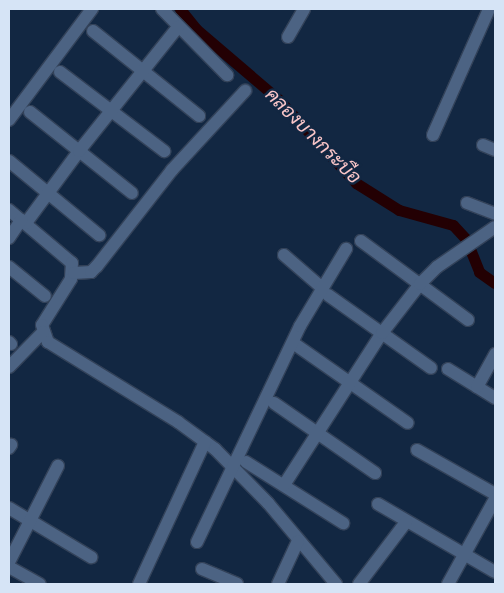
<!DOCTYPE html>
<meta charset="utf-8">
<style>
body{margin:0}
#map{position:relative;width:504px;height:593px;overflow:hidden;background:#122742;font-family:Helvetica,Sarabun,sans-serif}
div>[style]{position:absolute}
.canal>*{height:11px;margin:-5.5px;padding:0 5.5px;transform-origin:5.5px;border-radius:5.5px;background:#230003}
.roads{filter:drop-shadow(1px 0 #334259) drop-shadow(-1px 0 #334259) drop-shadow(0 1px #334259) drop-shadow(0 -1px #334259)}
.minor>*{height:12px;margin:-6px;padding:0 6px;transform-origin:6px;border-radius:6px;background:#4c6383}
span{translate:-50% -50%;white-space:nowrap;text-align:center;line-height:1.15;-webkit-text-stroke:5px #122742;paint-order:stroke}
.water-label{font-size:19px;color:#fac6c8;font-style:italic}
.frame{position:absolute;inset:0;border:10px solid #d6e4f6;pointer-events:none}
</style>
<div id="map">
<div class="canal">
<i style="left:180px;top:9px;width:26px;rotate:51deg"></i>
<i style="left:196px;top:29px;width:108px;rotate:40.5deg"></i>
<i style="left:278px;top:99px;width:115px;rotate:47.1deg"></i>
<i style="left:356px;top:183px;width:51px;rotate:32.1deg"></i>
<i style="left:399px;top:210px;width:56px;rotate:15.5deg"></i>
<i style="left:453px;top:225px;width:19px;rotate:47deg"></i>
<i style="left:466px;top:239px;width:35px;rotate:68deg"></i>
<i style="left:479px;top:272px;width:19px;rotate:35deg"></i>
</div>
<div class="roads">
<div class="minor">
<i style="left:162px;top:9px;width:93px;rotate:45.4deg"></i>
<i style="left:93px;top:31px;width:136px;rotate:38.7deg"></i>
<i style="left:288px;top:37px;width:32px;rotate:-60deg"></i>
<i style="left:60px;top:72px;width:131px;rotate:37.2deg"></i>
<i style="left:30px;top:112px;width:130px;rotate:38.5deg"></i>
<i style="left:9px;top:120px;width:139px;rotate:-53.2deg"></i>
<i style="left:433px;top:135px;width:138px;rotate:-66deg"></i>
<i style="left:483px;top:145px;width:13px;rotate:23deg"></i>
<i style="left:9px;top:161px;width:117px;rotate:39.4deg"></i>
<i style="left:467px;top:203px;width:30px;rotate:21deg"></i>
<i style="left:9px;top:210px;width:82px;rotate:40.1deg"></i>
<i style="left:72px;top:263px;width:16px;rotate:94deg"></i>
<i style="left:71px;top:279px;width:54px;rotate:122.2deg"></i>
<i style="left:42px;top:325px;width:18px;rotate:71deg"></i>
<i style="left:48px;top:342px;width:153px;rotate:31.6deg"></i>
<i style="left:178px;top:422px;width:46px;rotate:36.1deg"></i>
<i style="left:215px;top:449px;width:76px;rotate:45.5deg"></i>
<i style="left:268px;top:503px;width:106px;rotate:50deg"></i>
<i style="left:26px;top:223px;width:89px;rotate:-53.6deg"></i>
<i style="left:79px;top:151px;width:159px;rotate:-51.4deg"></i>
<i style="left:9px;top:238px;width:22px;rotate:-56deg"></i>
<i style="left:361px;top:241px;width:133px;rotate:36.4deg"></i>
<i style="left:284px;top:255px;width:49px;rotate:40.9deg"></i>
<i style="left:9px;top:267px;width:46px;rotate:38.9deg"></i>
<i style="left:74px;top:273px;width:17px;rotate:-3deg"></i>
<i style="left:91px;top:272px;width:8px;rotate:-45deg"></i>
<i style="left:97px;top:266px;width:122px;rotate:-52deg"></i>
<i style="left:172px;top:170px;width:108px;rotate:-47.3deg"></i>
<i style="left:328px;top:295px;width:126px;rotate:35.3deg"></i>
<i style="left:9px;top:342px;width:3px;rotate:45deg"></i>
<i style="left:296px;top:345px;width:136px;rotate:34.9deg"></i>
<i style="left:9px;top:367px;width:49px;rotate:-45.8deg"></i>
<i style="left:448px;top:369px;width:55px;rotate:31.7deg"></i>
<i style="left:477px;top:387px;width:38px;rotate:-61deg"></i>
<i style="left:274px;top:403px;width:123px;rotate:34.7deg"></i>
<i style="left:9px;top:448px;width:4px;rotate:-56deg"></i>
<i style="left:417px;top:450px;width:90px;rotate:29.4deg"></i>
<i style="left:246px;top:462px;width:115px;rotate:32.2deg"></i>
<i style="left:284px;top:485px;width:181px;rotate:-57.2deg"></i>
<i style="left:382px;top:333px;width:62px;rotate:-52.2deg"></i>
<i style="left:420px;top:284px;width:24px;rotate:-45deg"></i>
<i style="left:437px;top:267px;width:70px;rotate:-34.6deg"></i>
<i style="left:378px;top:504px;width:135px;rotate:30.2deg"></i>
<i style="left:9px;top:508px;width:96px;rotate:30.9deg"></i>
<i style="left:197px;top:542px;width:239px;rotate:-64.5deg"></i>
<i style="left:300px;top:326px;width:90px;rotate:-59.1deg"></i>
<i style="left:9px;top:562px;width:108px;rotate:-63deg"></i>
<i style="left:9px;top:567px;width:35px;rotate:29deg"></i>
<i style="left:202px;top:569px;width:38px;rotate:23deg"></i>
<i style="left:139px;top:584px;width:157px;rotate:-65.1deg"></i>
<i style="left:278px;top:584px;width:47px;rotate:-65.1deg"></i>
<i style="left:359px;top:584px;width:78px;rotate:-52.8deg"></i>
<i style="left:448px;top:584px;width:97px;rotate:-61.1deg"></i>
</div>
</div>
<div class="water-label">
<span style="left:313px;top:136px;rotate:45deg">คลองบางกระบือ</span>
</div>
<div class="frame"></div>
</div>
